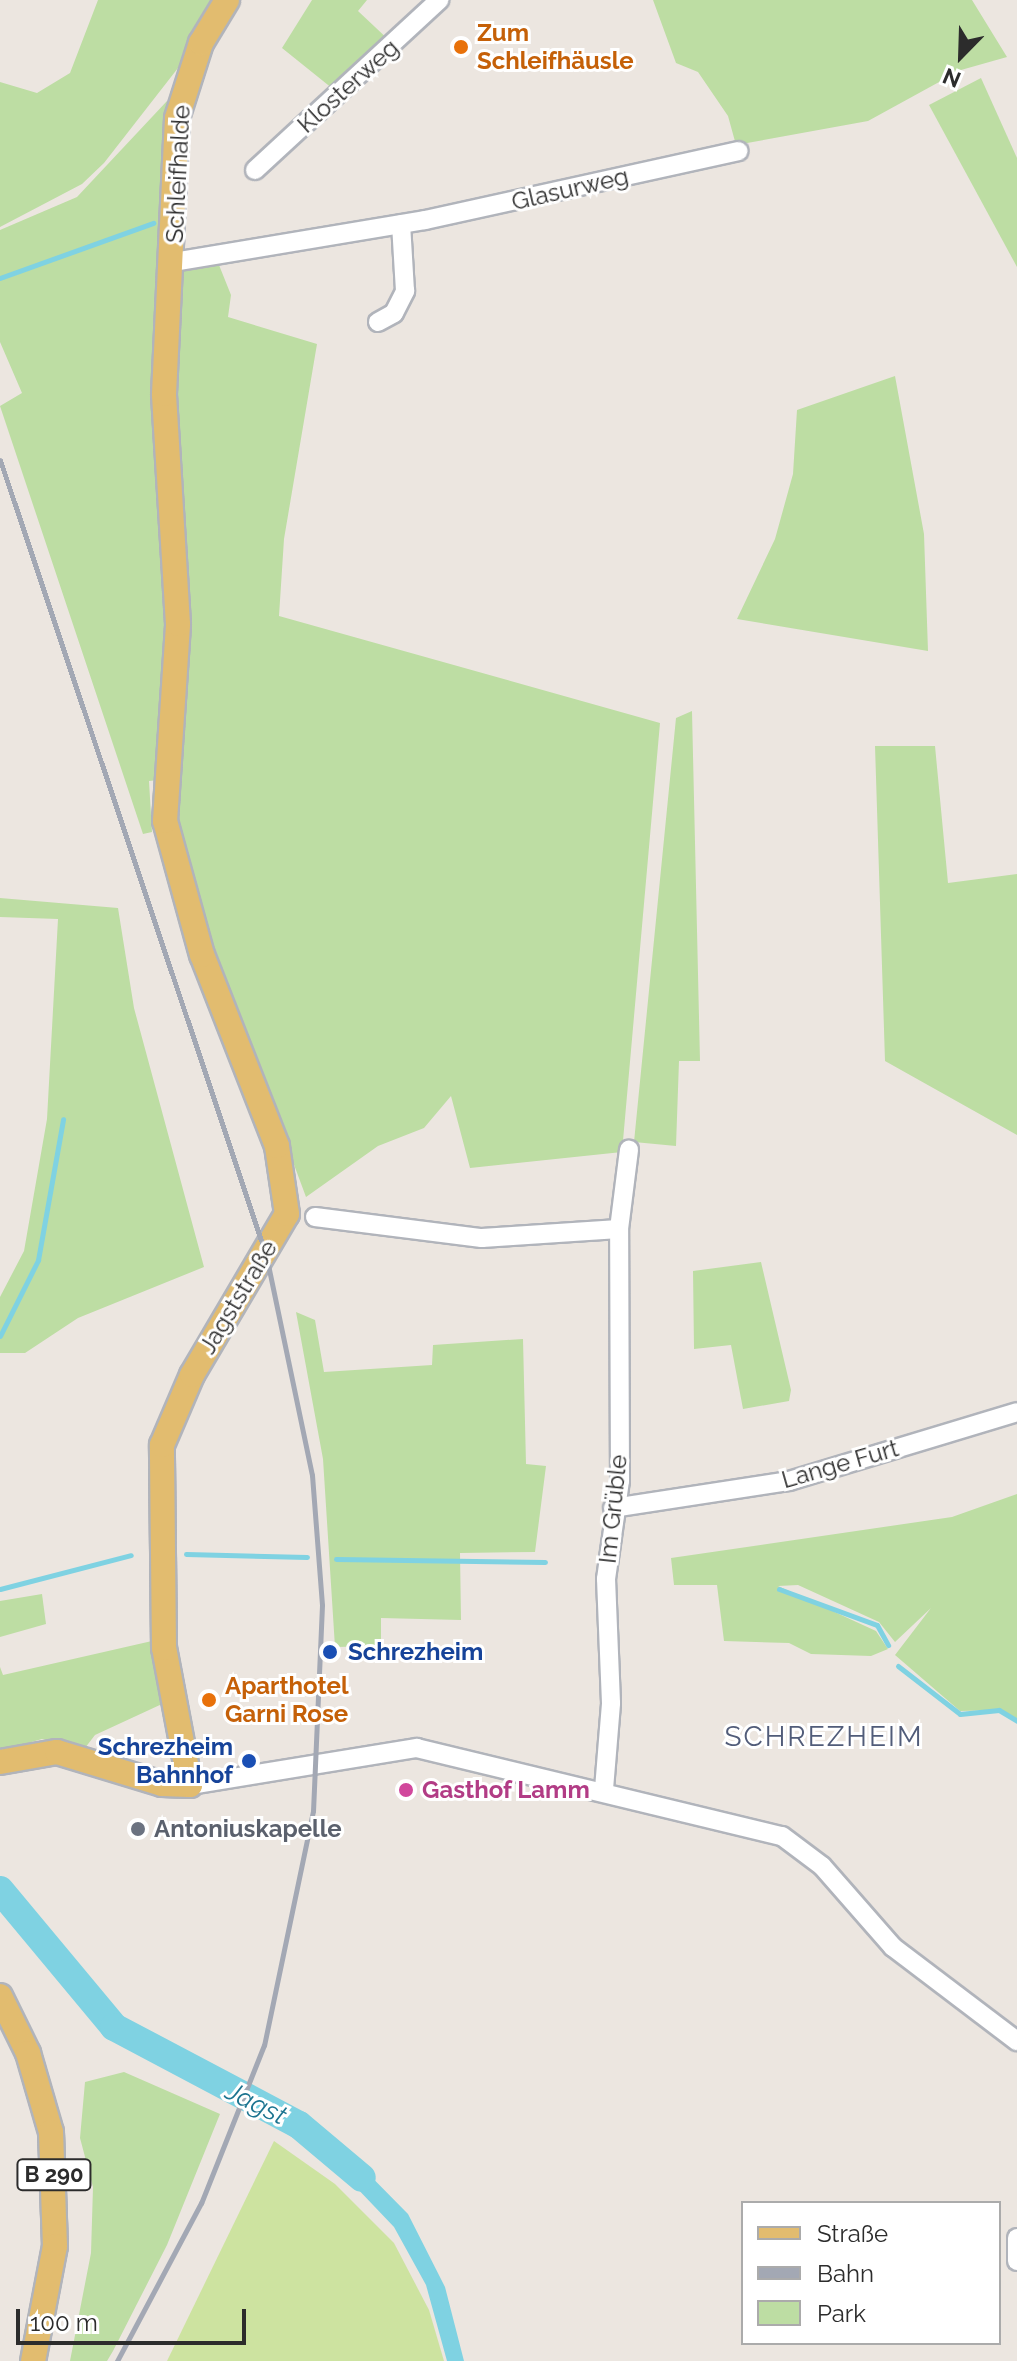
<!DOCTYPE html>
<meta charset="utf-8">
<style>
body{margin:0}
#map{position:relative;width:1017px;height:2361px;overflow:hidden;background:#ece6e0;font-family:Raleway,sans-serif}
div>[style]{position:absolute}
.green>*{inset:0;background:#bddda3}
.pitch>*{inset:0;background:#cde3a0}
.water>*{inset:0;background:#7fd2e2}
.stream>*{height:5px;margin:-2.5px;padding:0 2.5px;transform-origin:2.5px;border-radius:2.5px;background:#7fd2e2}
.river>*{height:28px;margin:-14px;padding:0 14px;transform-origin:14px;border-radius:14px;background:#7fd2e2}
.roads{filter:drop-shadow(2px 0 #b1b4bb) drop-shadow(-2px 0 #b1b4bb) drop-shadow(0 2px #b1b4bb) drop-shadow(0 -2px #b1b4bb)}
.minor>*{height:18px;margin:-9px;padding:0 9px;transform-origin:9px;border-radius:9px;background:#fff}
.major>*{height:24px;margin:-12px;padding:0 12px;transform-origin:12px;border-radius:12px;background:#e2bc6f}
.rail>*{height:5px;margin:-2.5px;padding:0 2.5px;transform-origin:2.5px;border-radius:2.5px;background:#a3a8b4}
.dots>*{width:22px;height:22px;translate:-50% -50%;box-sizing:border-box;border:4px solid #fff;border-radius:50%}
span{translate:-50% -50%;white-space:nowrap;text-align:center;line-height:1.15;-webkit-text-stroke:6px #fff;paint-order:stroke}
.shield-label span{padding:2px 6px;background:#fff;border:2px solid;border-radius:6px;-webkit-text-stroke-width:0}
.shield-label{font-size:22px;color:#2c2c2c;font-weight:700}
.food-label{font-size:24px;color:#c56008;font-weight:700}
.left{translate:0 -50%;text-align:left}
.street-label{font-size:24px;color:#2c2c2c}
.transit-label{font-size:24px;color:#164399;font-weight:700}
.right{translate:-100% -50%;text-align:right}
.hotel-label{font-size:24px;color:#b23c85;font-weight:700}
.worship-label{font-size:24px;color:#5b616d;font-weight:700}
.water-label{font-size:26px;color:#1c7490;font-style:italic}
.quarter-label{font-size:28px;color:#515c79;letter-spacing:2px}
.legend{position:absolute;left:741px;top:2201px;width:260px;height:144px;box-sizing:border-box;background:#fff;border:2px solid #ababab;margin:0;padding:10px 14px;list-style:none;font-size:24px;color:#2c2c2c}
.legend li{display:flex;align-items:center;gap:16px;height:40px}
.legend b{width:40px;border:2px solid #ababab}
.north{position:absolute;left:921px;top:16px;width:80px;height:80px;-webkit-text-stroke:6px #fff;paint-order:stroke;rotate:203deg;font-size:22px;font-weight:700;line-height:32px;text-align:center;color:#2c2c2c}
.north::after{content:'';display:block;margin:auto;width:28px;height:36px;background:#2c2c2c;clip-path:polygon(50% 0,100% 100%,50% 72%,0 100%)}
.scale{position:absolute;left:16px;top:2309px;width:230px;height:36px;box-sizing:border-box;border:4px solid #2c2c2c;border-top:0;padding-left:10px;font-size:24px;line-height:28px;white-space:nowrap;color:#2c2c2c;-webkit-text-stroke:6px #fff;paint-order:stroke}
</style>
<div id="map">
<div class="green">
<i style="clip-path:polygon(98px 0,214px 0,178px 68px,104px 163px,82px 184px,0 227px,0 82px,37px 93px,70px 73px)"></i>
<i style="clip-path:polygon(312px 0,367px 0,358px 11px,392px 43px,338px 93px,282px 48px)"></i>
<i style="clip-path:polygon(653px 0,972px 0,1007px 57px,961px 70px,868px 121px,736px 145px,728px 116px,698px 72px,676px 63px)"></i>
<i style="clip-path:polygon(981px 78px,1017px 158px,1017px 267px,929px 105px)"></i>
<i style="clip-path:polygon(167px 101px,168px 634px,158px 780px,149px 781px,152px 832px,143px 834px,0 406px,22px 393px,0 342px,0 230px,77px 197px)"></i>
<i style="clip-path:polygon(217px 260px,231px 295px,228px 317px,317px 344px,284px 539px,279px 616px,660px 723px,622px 1152px,470px 1168px,451px 1096px,424px 1128px,378px 1146px,306px 1197px,194px 895px,177px 818px,189px 581px,176px 456px,178px 407px,170px 405px,178px 266px)"></i>
<i style="clip-path:polygon(895px 376px,924px 534px,928px 651px,737px 619px,775px 539px,793px 474px,797px 410px)"></i>
<i style="clip-path:polygon(692px 711px,700px 1061px,679px 1061px,676px 1146px,634px 1142px,676px 718px)"></i>
<i style="clip-path:polygon(875px 746px,935px 746px,948px 883px,1017px 874px,1017px 1135px,885px 1061px)"></i>
<i style="clip-path:polygon(0 898px,118px 908px,134px 1008px,204px 1267px,78px 1318px,25px 1353px,0 1353px,0 1297px,24px 1251px,47px 1119px,58px 919px,0 917px)"></i>
<i style="clip-path:polygon(761px 1262px,791px 1390px,789px 1401px,743px 1409px,731px 1345px,694px 1349px,693px 1271px)"></i>
<i style="clip-path:polygon(296px 1312px,315px 1320px,324px 1372px,432px 1365px,433px 1345px,523px 1339px,526px 1464px,546px 1466px,535px 1552px,460px 1553px,461px 1620px,381px 1618px,381px 1646px,335px 1647px,323px 1459px)"></i>
<i style="clip-path:polygon(1017px 1494px,1017px 1721px,998px 1710px,960px 1711px,895px 1655px,931px 1608px,895px 1642px,879px 1622px,798px 1585px,778px 1586px,876px 1631px,888px 1649px,871px 1656px,811px 1654px,789px 1643px,724px 1641px,717px 1585px,674px 1585px,671px 1558px,952px 1517px)"></i>
<i style="clip-path:polygon(42px 1594px,46px 1624px,0 1637px,0 1601px)"></i>
<i style="clip-path:polygon(152px 1641px,162px 1704px,95px 1735px,85px 1748px,42px 1739px,0 1751px,0 1667px,3px 1675px)"></i>
<i style="clip-path:polygon(124px 2072px,220px 2114px,167px 2245px,113px 2351px,107px 2361px,70px 2361px,91px 2253px,93px 2187px,80px 2138px,85px 2082px)"></i>
</div>
<div class="pitch">
<i style="clip-path:polygon(274px 2141px,335px 2184px,394px 2243px,429px 2310px,444px 2361px,167px 2361px)"></i>
</div>
<div class="water">
<i style="clip-path:polygon(337px 2142px,408px 2214px,445px 2287px,464px 2361px,447px 2361px,426px 2285px,394px 2227px,332px 2162px)"></i>
</div>
<div class="stream">
<i style="left:0;top:278px;width:163px;rotate:-19.8deg"></i>
<i style="left:0;top:1336px;width:85px;rotate:-63.4deg"></i>
<i style="left:38px;top:1260px;width:143px;rotate:-79.9deg"></i>
<i style="left:186px;top:1554px;width:121px;rotate:1.4deg"></i>
<i style="left:336px;top:1559px;width:209px;rotate:0.8deg"></i>
<i style="left:0;top:1589px;width:135px;rotate:-14.5deg"></i>
<i style="left:779px;top:1589px;width:104px;rotate:20.2deg"></i>
<i style="left:877px;top:1625px;width:23px;rotate:61deg"></i>
<i style="left:898px;top:1666px;width:78px;rotate:37.7deg"></i>
<i style="left:960px;top:1714px;width:39px;rotate:-6deg"></i>
<i style="left:999px;top:1710px;width:21px;rotate:31deg"></i>
</div>
<div class="river">
<i style="left:0;top:1890px;width:178px;rotate:50.2deg"></i>
<i style="left:114px;top:2027px;width:209px;rotate:27.9deg"></i>
<i style="left:299px;top:2125px;width:82px;rotate:40.1deg"></i>
</div>
<div class="roads">
<div class="minor">
<i style="left:255px;top:170px;width:251px;rotate:-42.7deg"></i>
<i style="left:174px;top:262px;width:254px;rotate:-9.5deg"></i>
<i style="left:425px;top:220px;width:321px;rotate:-12.4deg"></i>
<i style="left:378px;top:322px;width:18px;rotate:-29deg"></i>
<i style="left:394px;top:313px;width:25px;rotate:-63deg"></i>
<i style="left:405px;top:291px;width:67px;rotate:-93.4deg"></i>
<i style="left:315px;top:1217px;width:168px;rotate:7.2deg"></i>
<i style="left:482px;top:1238px;width:137px;rotate:-3.8deg"></i>
<i style="left:613px;top:1508px;width:178px;rotate:-8.7deg"></i>
<i style="left:789px;top:1481px;width:238px;rotate:-16.8deg"></i>
<i style="left:190px;top:1785px;width:230px;rotate:-9.3deg"></i>
<i style="left:417px;top:1748px;width:375px;rotate:13.6deg"></i>
<i style="left:782px;top:1836px;width:50px;rotate:36.9deg"></i>
<i style="left:822px;top:1866px;width:108px;rotate:48.8deg"></i>
<i style="left:893px;top:1947px;width:156px;rotate:37.2deg"></i>
<i style="left:604px;top:1789px;width:86px;rotate:-85.3deg"></i>
<i style="left:611px;top:1703px;width:124px;rotate:-92.3deg"></i>
<i style="left:606px;top:1579px;width:99px;rotate:-81.9deg"></i>
<i style="left:620px;top:1481px;width:252px;rotate:-90.2deg"></i>
<i style="left:619px;top:1229px;width:80px;rotate:-82.8deg"></i>
<i style="left:1017px;top:2238px;width:23px;rotate:90deg"></i>
</div>
<div class="major">
<i style="left:0;top:1762px;width:58px;rotate:-10deg"></i>
<i style="left:57px;top:1752px;width:110px;rotate:16.9deg"></i>
<i style="left:162px;top:1784px;width:28px;rotate:2deg"></i>
<i style="left:190px;top:1785px;width:139px;rotate:-100.7deg"></i>
<i style="left:164px;top:1648px;width:203px;rotate:-90.6deg"></i>
<i style="left:162px;top:1445px;width:76px;rotate:-66.8deg"></i>
<i style="left:192px;top:1375px;width:187px;rotate:-59.5deg"></i>
<i style="left:287px;top:1214px;width:69px;rotate:-98.4deg"></i>
<i style="left:277px;top:1146px;width:205px;rotate:-111.4deg"></i>
<i style="left:202px;top:955px;width:139px;rotate:-105.4deg"></i>
<i style="left:165px;top:821px;width:197px;rotate:-86.2deg"></i>
<i style="left:178px;top:624px;width:230px;rotate:-93.5deg"></i>
<i style="left:164px;top:394px;width:276px;rotate:-87.3deg"></i>
<i style="left:177px;top:118px;width:79px;rotate:-72.3deg"></i>
<i style="left:201px;top:43px;width:50px;rotate:-58.8deg"></i>
<i style="left:0;top:1996px;width:64px;rotate:63.8deg"></i>
<i style="left:28px;top:2053px;width:82px;rotate:73.8deg"></i>
<i style="left:51px;top:2132px;width:114px;rotate:88deg"></i>
<i style="left:55px;top:2246px;width:117px;rotate:100.8deg"></i>
</div>
</div>
<div class="rail">
<i style="left:0;top:460px;width:838px;rotate:71.5deg"></i>
<i style="left:266px;top:1255px;width:225px;rotate:78.2deg"></i>
<i style="left:312px;top:1475px;width:130px;rotate:85.6deg"></i>
<i style="left:322px;top:1605px;width:206px;rotate:92.5deg"></i>
<i style="left:313px;top:1811px;width:239px;rotate:101.8deg"></i>
<i style="left:264px;top:2045px;width:170px;rotate:111.7deg"></i>
<i style="left:201px;top:2203px;width:179px;rotate:118deg"></i>
</div>
<div class="dots">
<i style="left:461px;top:47px;background:#e8710a"></i>
<i style="left:330px;top:1652px;background:#1a4fb4"></i>
<i style="left:209px;top:1700px;background:#e8710a"></i>
<i style="left:249px;top:1761px;background:#1a4fb4"></i>
<i style="left:406px;top:1790px;background:#d1479c"></i>
<i style="left:138px;top:1829px;background:#6b7280"></i>
</div>
<div class="shield-label">
<span style="left:54px;top:2175px">B 290</span>
</div>
<div class="food-label">
<span class="left" style="left:477px;top:47px">Zum<br>Schleifhäusle</span>
<span class="left" style="left:225px;top:1700px">Aparthotel<br>Garni Rose</span>
</div>
<div class="street-label">
<span style="left:348px;top:86px;rotate:-42deg">Klosterweg</span>
<span style="left:178px;top:174px;rotate:-87deg">Schleifhalde</span>
<span style="left:570px;top:189px;rotate:-13deg">Glasurweg</span>
<span style="left:238px;top:1297px;rotate:-59deg">Jagststraße</span>
<span style="left:840px;top:1464px;rotate:-16deg">Lange Furt</span>
<span style="left:613px;top:1509px;rotate:-84deg">Im Grüble</span>
</div>
<div class="transit-label">
<span class="left" style="left:348px;top:1652px">Schrezheim</span>
<span class="right" style="left:233px;top:1761px">Schrezheim<br>Bahnhof</span>
</div>
<div class="hotel-label">
<span class="left" style="left:422px;top:1790px">Gasthof Lamm</span>
</div>
<div class="worship-label">
<span class="left" style="left:154px;top:1829px">Antoniuskapelle</span>
</div>
<div class="water-label">
<span style="left:256px;top:2104px;rotate:26deg">Jagst</span>
</div>
<div class="quarter-label">
<span style="left:824px;top:1737px">SCHREZHEIM</span>
</div>
<ul class="legend">
<li><b style="height:10px;background:#e2bc6f"></b>Straße</li>
<li><b style="height:10px;background:#a3a8b4"></b>Bahn</li>
<li><b style="height:22px;background:#bddda3"></b>Park</li>
</ul>
<div class="north">N</div>
<div class="scale">100 m</div>
</div>
